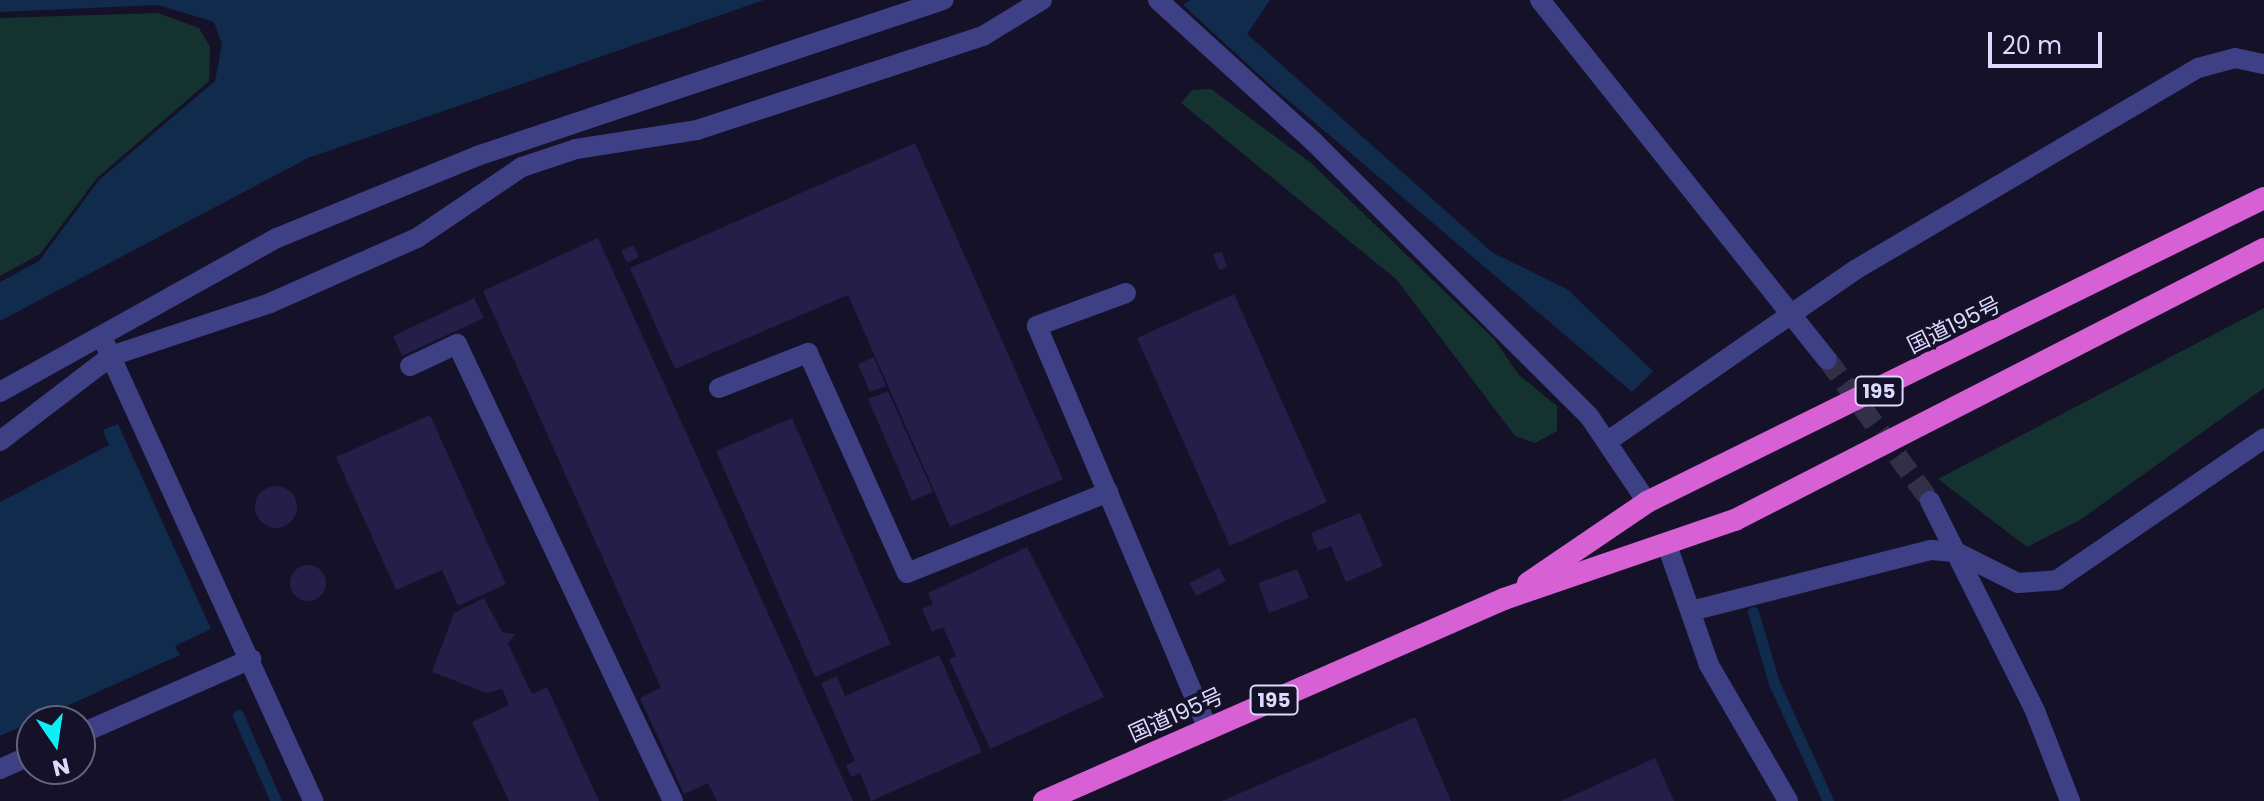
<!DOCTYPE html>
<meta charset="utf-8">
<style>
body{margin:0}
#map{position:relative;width:2264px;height:801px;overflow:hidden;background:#141128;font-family:Poppins,"Noto Sans JP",sans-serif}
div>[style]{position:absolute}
.green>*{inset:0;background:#14322f}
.water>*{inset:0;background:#112b4d}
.stream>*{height:11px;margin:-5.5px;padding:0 5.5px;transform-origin:5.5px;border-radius:5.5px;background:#112b4d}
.building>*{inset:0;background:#241e49}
.round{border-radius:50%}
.minor-tunnel>*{height:20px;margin-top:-10px;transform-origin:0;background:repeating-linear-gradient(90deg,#322f48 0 20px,transparent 0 30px)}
.service>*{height:20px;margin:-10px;padding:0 10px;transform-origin:10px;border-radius:10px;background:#3e4085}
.minor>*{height:20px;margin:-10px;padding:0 10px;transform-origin:10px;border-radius:10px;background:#3e4085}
.trunk>*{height:22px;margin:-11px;padding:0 11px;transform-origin:11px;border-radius:11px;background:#d860d5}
span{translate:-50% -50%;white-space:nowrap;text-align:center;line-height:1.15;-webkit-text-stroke:7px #141128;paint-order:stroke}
.shield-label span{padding:2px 6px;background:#141128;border:2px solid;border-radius:6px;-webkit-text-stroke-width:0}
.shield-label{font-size:20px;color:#dcdafe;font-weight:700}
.street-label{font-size:22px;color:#dcdafe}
.north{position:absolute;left:16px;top:705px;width:80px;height:80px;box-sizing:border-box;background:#141128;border:2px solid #64617e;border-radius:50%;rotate:167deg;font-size:22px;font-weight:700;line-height:32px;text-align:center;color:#dcdafe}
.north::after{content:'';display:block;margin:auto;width:28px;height:36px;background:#0eeef6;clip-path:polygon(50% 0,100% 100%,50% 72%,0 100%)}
.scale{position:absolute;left:1988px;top:32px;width:114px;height:36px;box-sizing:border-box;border:4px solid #dcdafe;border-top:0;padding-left:10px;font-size:24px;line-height:28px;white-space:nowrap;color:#dcdafe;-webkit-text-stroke:6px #141128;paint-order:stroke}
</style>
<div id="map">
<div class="green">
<i style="clip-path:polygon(158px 13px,199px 28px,210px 47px,209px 81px,97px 178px,40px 254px,0 276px,0 18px)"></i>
<i style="clip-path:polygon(1211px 89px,1311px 163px,1494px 339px,1519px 375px,1557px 406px,1557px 431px,1535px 443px,1515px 436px,1397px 280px,1181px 103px,1192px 90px)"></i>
<i style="clip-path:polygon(2264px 308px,2264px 388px,2080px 520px,2027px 547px,1938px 479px)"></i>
</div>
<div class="water">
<i style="clip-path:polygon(0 0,764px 0,308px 158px,0 321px,0 282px,39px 261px,99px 180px,215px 81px,222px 44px,214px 22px,158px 5px,0 12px)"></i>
<i style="clip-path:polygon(1190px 0,1270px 0,1247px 34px,1493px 253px,1567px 289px,1653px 371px,1632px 392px,1268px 83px,1183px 5px)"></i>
<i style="clip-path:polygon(118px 424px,211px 629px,175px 646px,180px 655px,0 736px,0 502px,109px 445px,103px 430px)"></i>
</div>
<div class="stream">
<i style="left:1753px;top:612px;width:74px;rotate:73.5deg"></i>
<i style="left:1774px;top:683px;width:130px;rotate:65.4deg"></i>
<i style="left:238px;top:715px;width:94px;rotate:66.2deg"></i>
</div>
<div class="building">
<i style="clip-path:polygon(915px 143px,1063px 479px,950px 527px,848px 295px,675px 369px,630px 268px)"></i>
<i style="clip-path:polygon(598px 238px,853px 801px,717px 801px,708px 783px,684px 794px,640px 698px,661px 688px,483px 291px)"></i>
<i style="clip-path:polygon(633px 245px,639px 257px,627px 263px,621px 251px)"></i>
<i style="clip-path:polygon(1222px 252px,1227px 267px,1219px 270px,1213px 254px)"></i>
<i style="clip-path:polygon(1234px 294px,1327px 502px,1230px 546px,1137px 338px)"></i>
<i style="clip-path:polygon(474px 298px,484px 318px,402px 356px,393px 336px)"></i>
<i style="clip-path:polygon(874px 357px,886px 386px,870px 392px,858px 364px)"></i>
<i style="clip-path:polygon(888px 391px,933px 492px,912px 501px,868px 399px)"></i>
<i style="clip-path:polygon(430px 415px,506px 584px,458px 606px,442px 570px,396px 590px,336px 457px)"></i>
<i style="clip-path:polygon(792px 418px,891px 644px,815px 677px,716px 451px)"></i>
<i class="round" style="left:255px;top:486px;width:42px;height:42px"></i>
<i style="clip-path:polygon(1360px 513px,1383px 566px,1346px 582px,1331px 546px,1318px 551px,1311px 533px)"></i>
<i style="clip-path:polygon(1027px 547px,1104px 697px,990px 749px,949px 659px,956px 656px,943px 627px,932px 632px,922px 609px,933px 604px,928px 593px)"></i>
<i class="round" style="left:290px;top:565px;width:36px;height:36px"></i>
<i style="clip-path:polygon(1219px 568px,1226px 581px,1196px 596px,1189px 583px)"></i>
<i style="clip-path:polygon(1297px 569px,1309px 598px,1269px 613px,1258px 583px)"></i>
<i style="clip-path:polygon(484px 598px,502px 632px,515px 634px,508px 644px,532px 694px,547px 687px,599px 801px,509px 801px,472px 722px,509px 705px,502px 689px,487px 693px,432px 672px,454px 613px)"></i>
<i style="clip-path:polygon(939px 655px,982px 752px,871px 801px,860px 773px,851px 777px,846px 765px,855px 761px,821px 683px,837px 676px,845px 696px)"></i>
<i style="clip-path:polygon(1415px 717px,1451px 801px,1222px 801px)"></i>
<i style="clip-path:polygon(1655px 758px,1674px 801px,1561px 801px)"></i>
</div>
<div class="minor-tunnel">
<i style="left:1827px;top:359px;width:175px;rotate:54deg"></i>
</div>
<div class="service">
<i style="left:1126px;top:293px;width:95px;rotate:159.7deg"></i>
<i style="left:1037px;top:326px;width:438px;rotate:67deg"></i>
<i style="left:410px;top:366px;width:52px;rotate:-25.1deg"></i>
<i style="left:457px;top:344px;width:505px;rotate:64.7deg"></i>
<i style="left:719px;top:388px;width:96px;rotate:-21.5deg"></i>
<i style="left:808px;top:353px;width:241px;rotate:65.8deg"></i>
<i style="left:907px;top:573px;width:217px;rotate:-21.9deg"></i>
</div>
<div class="minor">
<i style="left:1158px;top:0;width:211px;rotate:42.3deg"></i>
<i style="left:1314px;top:142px;width:388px;rotate:44.9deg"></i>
<i style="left:1589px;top:416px;width:104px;rotate:56deg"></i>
<i style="left:1540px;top:0;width:460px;rotate:51.4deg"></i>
<i style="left:106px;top:346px;width:500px;rotate:65.5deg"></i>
<i style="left:0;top:392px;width:317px;rotate:-29.1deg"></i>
<i style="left:277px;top:238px;width:92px;rotate:-22.4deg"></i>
<i style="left:362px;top:203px;width:124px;rotate:-22.2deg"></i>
<i style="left:477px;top:156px;width:492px;rotate:-18.5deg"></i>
<i style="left:0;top:441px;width:140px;rotate:-37.4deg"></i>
<i style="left:111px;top:356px;width:168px;rotate:-18.4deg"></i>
<i style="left:270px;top:303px;width:161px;rotate:-23.9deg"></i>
<i style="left:417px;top:238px;width:127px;rotate:-34.1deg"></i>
<i style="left:522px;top:167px;width:57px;rotate:-18.4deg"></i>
<i style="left:576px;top:149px;width:122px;rotate:-8.9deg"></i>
<i style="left:697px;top:130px;width:301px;rotate:-18.2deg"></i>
<i style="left:983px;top:36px;width:69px;rotate:-31.4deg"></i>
<i style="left:1608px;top:441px;width:300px;rotate:-34.7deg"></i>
<i style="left:1855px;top:270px;width:398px;rotate:-30.5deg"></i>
<i style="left:2198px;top:68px;width:38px;rotate:-15deg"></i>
<i style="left:2235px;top:58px;width:30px;rotate:12deg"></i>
<i style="left:1930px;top:501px;width:235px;rotate:63.4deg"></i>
<i style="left:2035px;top:711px;width:97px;rotate:68.7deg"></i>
<i style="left:1667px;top:545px;width:127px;rotate:70.7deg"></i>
<i style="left:1709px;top:665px;width:157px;rotate:59.8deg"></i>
<i style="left:1691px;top:611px;width:248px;rotate:-14.3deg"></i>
<i style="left:1931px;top:550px;width:25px;rotate:5deg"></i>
<i style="left:1956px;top:552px;width:69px;rotate:26.6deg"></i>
<i style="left:2018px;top:583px;width:39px;rotate:-4deg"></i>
<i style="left:2057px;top:580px;width:251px;rotate:-34.4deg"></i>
<i style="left:80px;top:734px;width:187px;rotate:-23.7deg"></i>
<i style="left:0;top:769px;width:35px;rotate:-24deg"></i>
</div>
<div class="trunk">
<i style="left:1528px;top:583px;width:144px;rotate:-34.2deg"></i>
<i style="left:1647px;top:502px;width:688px;rotate:-26.23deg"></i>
<i style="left:1044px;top:801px;width:502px;rotate:-23.71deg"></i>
<i style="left:1504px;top:599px;width:244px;rotate:-18.9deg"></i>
<i style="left:1735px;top:520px;width:594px;rotate:-27.13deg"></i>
</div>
<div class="shield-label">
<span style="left:1879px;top:391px">195</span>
<span style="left:1274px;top:700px">195</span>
</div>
<div class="street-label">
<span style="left:1954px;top:325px;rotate:-26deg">国道195号</span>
<span style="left:1176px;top:715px;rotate:-24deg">国道195号</span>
</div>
<div class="north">N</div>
<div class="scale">20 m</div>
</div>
